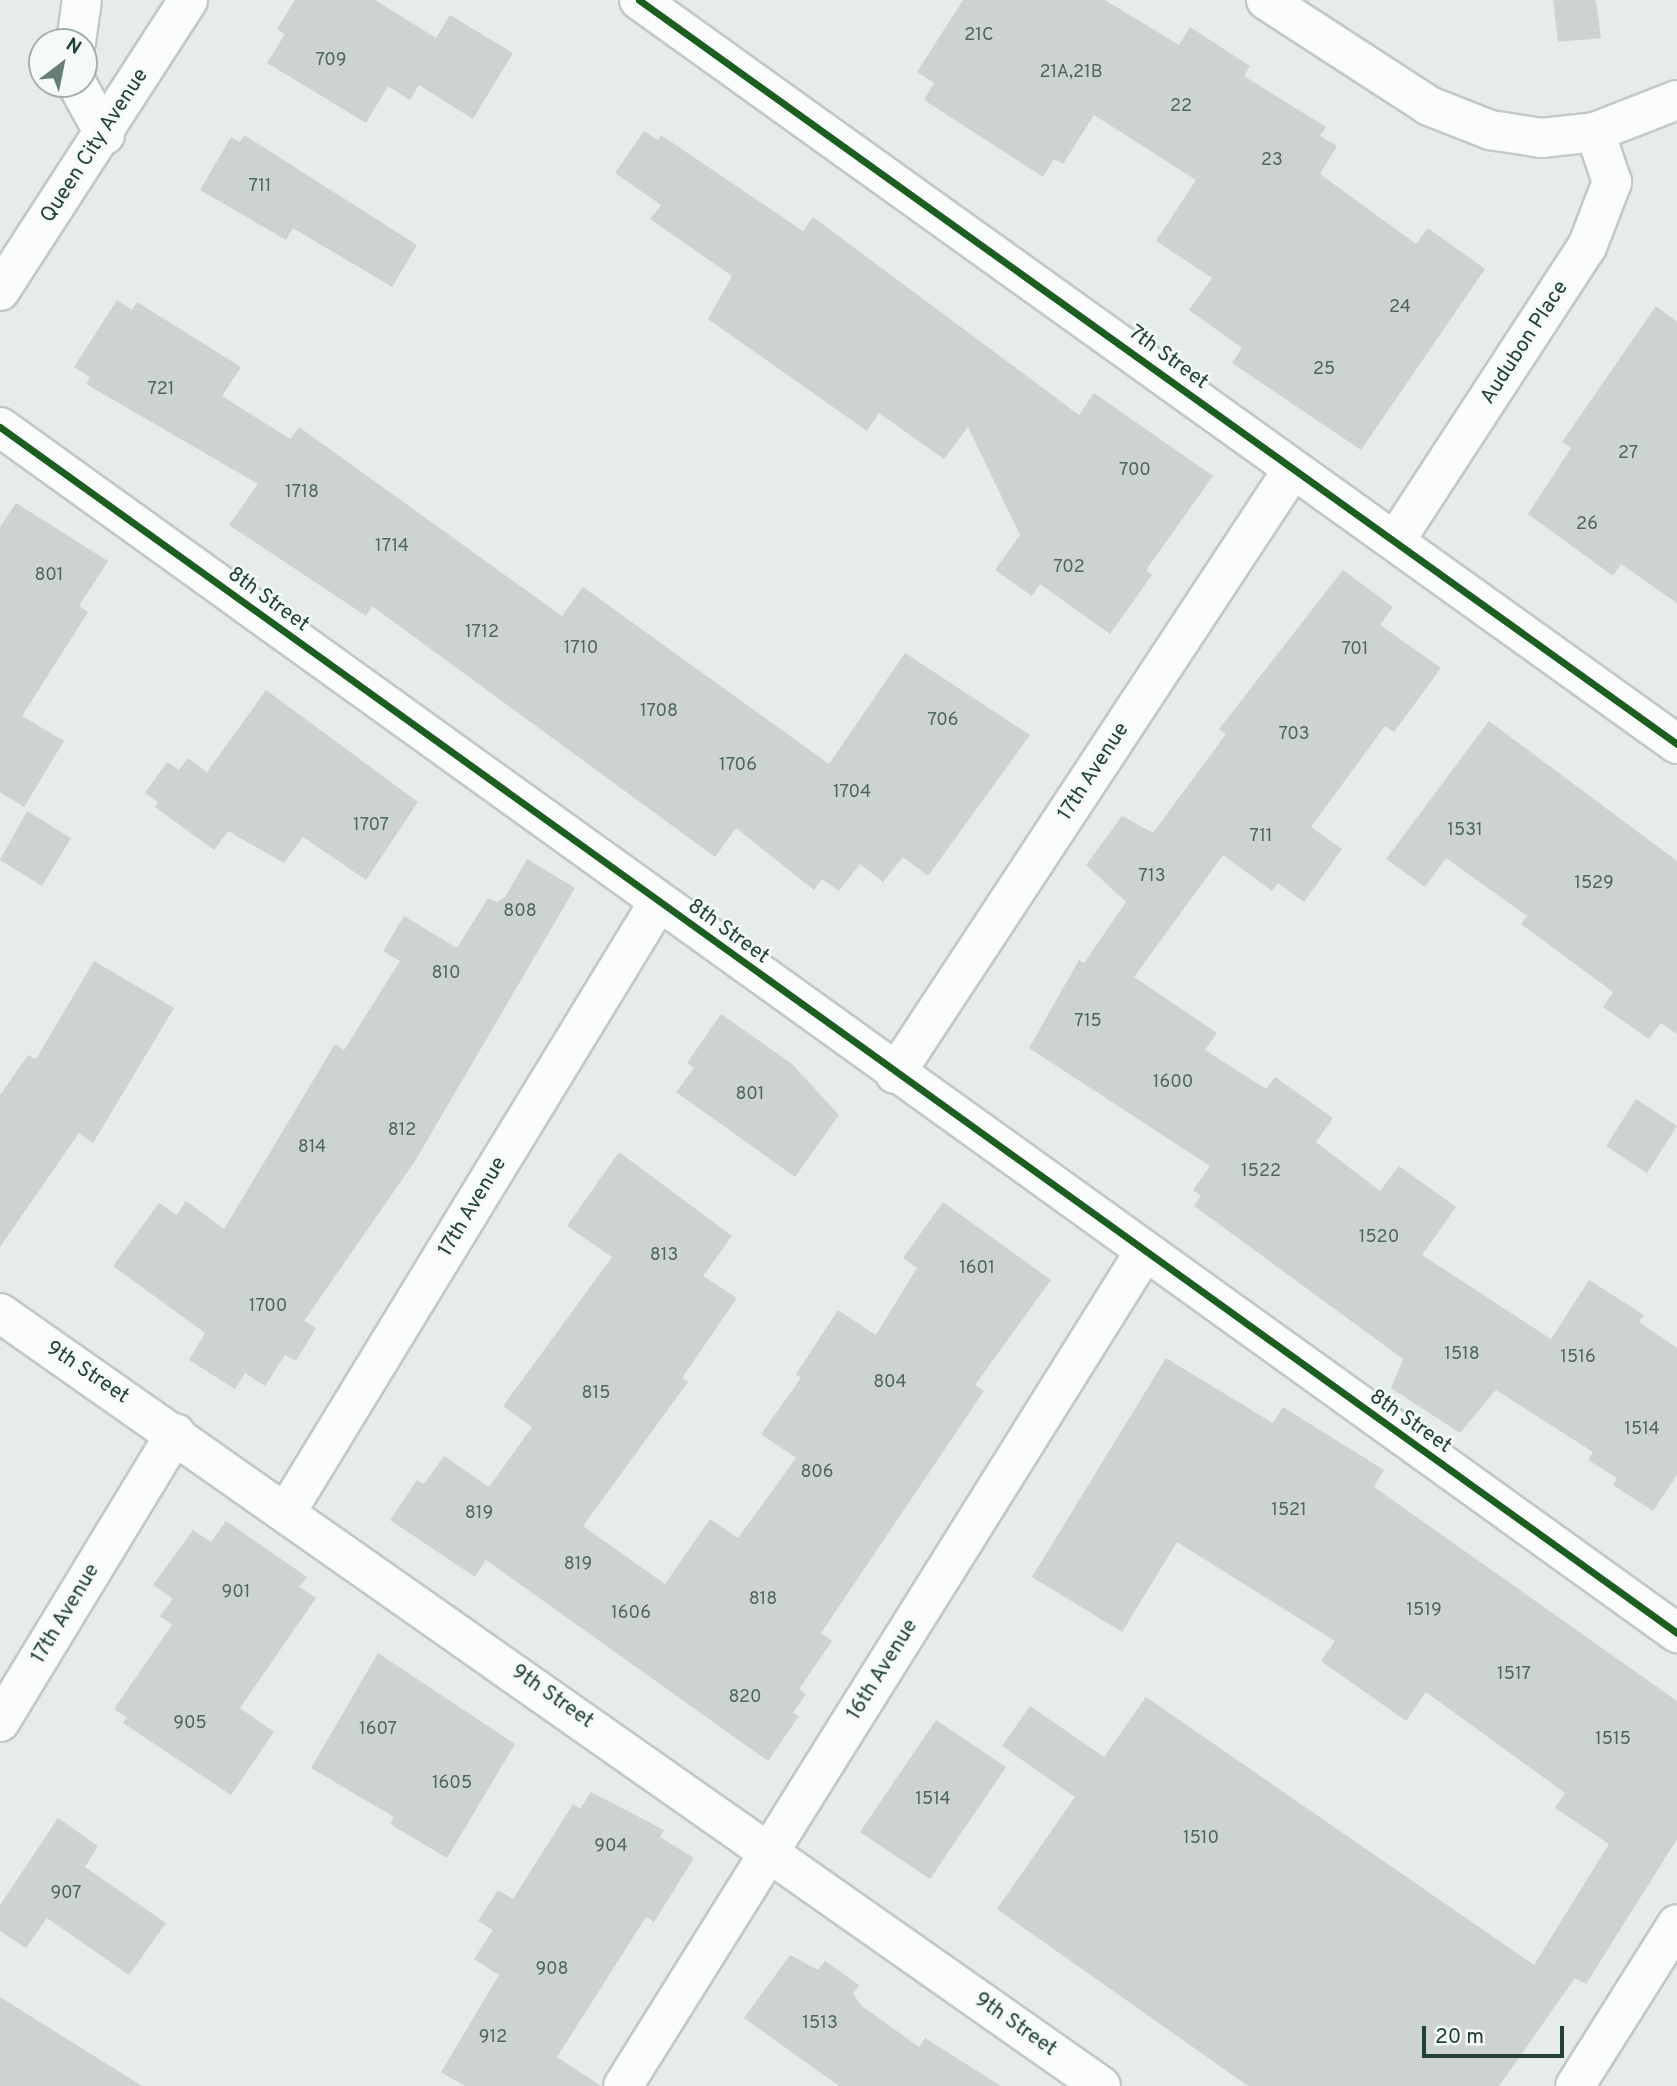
<!DOCTYPE html>
<style>
body{margin:0}
#map{position:relative;width:1677px;height:2086px;overflow:hidden;background:#e6ece9;font-family:Overpass,sans-serif}
div>[style]{position:absolute}
.building>*{inset:0;background:#cdd3d1}
.roads{filter:drop-shadow(2px 0 #c3c9c6) drop-shadow(-2px 0 #c3c9c6) drop-shadow(0 2px #c3c9c6) drop-shadow(0 -2px #c3c9c6)}
.street>*{height:38px;margin:-19px;padding:0 19px;transform-origin:19px;border-radius:19px;background:#fbfcfc}
.cycleway>*{height:7px;margin:-3.5px;padding:0 3.5px;transform-origin:3.5px;border-radius:3.5px;background:#1b5e20}
span{translate:-50% -50%;white-space:nowrap;text-align:center;line-height:1.15;-webkit-text-stroke:5px #f5faf8;paint-order:stroke}
.number-label{font-size:18px;color:#4e6660}
.number-label span{-webkit-text-stroke-width:0}
.street-label{font-size:21px;color:#224139}
.north{position:absolute;left:28px;top:28px;width:70px;height:70px;box-sizing:border-box;background:#f5faf8;border:2px solid #a1b0ac;border-radius:50%;rotate:32deg;font-size:19px;font-weight:700;line-height:28px;text-align:center;color:#224139}
.north::after{content:'';display:block;margin:auto;width:24px;height:32px;background:#677d77;clip-path:polygon(50% 0,100% 100%,50% 72%,0 100%)}
.scale{position:absolute;left:1422px;top:2026px;width:142px;height:32px;box-sizing:border-box;border:4px solid #224139;border-top:0;padding-left:9px;font-size:21px;line-height:24px;white-space:nowrap;color:#224139;-webkit-text-stroke:5px #f5faf8;paint-order:stroke}
</style>
<div id="map">
<div class="building">
<i style="clip-path:polygon(295px 0,375px 0,436px 38px,450px 15px,513px 53px,473px 119px,419px 85px,410px 100px,388px 86px,366px 123px,267px 63px,285px 34px,277px 29px)"></i>
<i style="clip-path:polygon(963px 0,1105px 0,1179px 45px,1190px 27px,1250px 66px,1244px 76px,1326px 127px,1320px 136px,1337px 146px,1320px 174px,1416px 244px,1428px 228px,1485px 269px,1361px 450px,1232px 363px,1242px 348px,1189px 310px,1212px 278px,1156px 241px,1196px 180px,1094px 115px,1063px 164px,1054px 159px,1043px 177px,924px 100px,934px 83px,917px 72px)"></i>
<i style="clip-path:polygon(1553px 0,1596px 0,1601px 38px,1558px 42px)"></i>
<i style="clip-path:polygon(644px 131px,658px 140px,661px 135px,803px 231px,813px 217px,1079px 415px,1094px 393px,1213px 476px,1146px 570px,1152px 575px,1110px 634px,1040px 584px,1032px 596px,995px 570px,1020px 535px,968px 427px,944px 459px,879px 413px,867px 431px,708px 319px,732px 276px,650px 219px,661px 205px,615px 173px)"></i>
<i style="clip-path:polygon(244px 135px,417px 245px,392px 287px,293px 228px,286px 240px,200px 190px,231px 137px,240px 142px)"></i>
<i style="clip-path:polygon(117px 300px,132px 310px,137px 302px,241px 367px,222px 396px,290px 439px,299px 427px,562px 616px,583px 587px,829px 764px,905px 653px,1030px 735px,928px 876px,903px 857px,883px 882px,860px 864px,839px 891px,822px 879px,814px 890px,736px 828px,715px 857px,372px 606px,366px 616px,229px 525px,258px 484px,86px 384px,90px 377px,74px 367px)"></i>
<i style="clip-path:polygon(1656px 306px,1677px 322px,1677px 603px,1621px 564px,1613px 576px,1528px 514px,1571px 448px,1562px 442px)"></i>
<i style="clip-path:polygon(16px 503px,108px 561px,79px 606px,88px 612px,22px 716px,64px 741px,24px 807px,0 792px,0 527px)"></i>
<i style="clip-path:polygon(1343px 570px,1393px 607px,1380px 625px,1441px 668px,1394px 732px,1385px 726px,1311px 827px,1342px 849px,1304px 902px,1278px 883px,1272px 891px,1223px 855px,1134px 977px,1217px 1033px,1205px 1050px,1266px 1089px,1275px 1077px,1333px 1118px,1316px 1142px,1380px 1191px,1399px 1166px,1456px 1207px,1422px 1255px,1551px 1339px,1589px 1280px,1644px 1315px,1639px 1322px,1677px 1348px,1677px 1475px,1653px 1511px,1613px 1485px,1617px 1478px,1588px 1460px,1593px 1452px,1496px 1390px,1460px 1433px,1391px 1388px,1403px 1359px,1194px 1206px,1201px 1196px,1193px 1190px,1210px 1166px,1029px 1048px,1079px 960px,1084px 963px,1126px 902px,1086px 865px,1122px 816px,1153px 833px,1226px 734px,1219px 729px)"></i>
<i style="clip-path:polygon(266px 690px,418px 802px,366px 880px,303px 837px,284px 863px,228px 831px,214px 850px,155px 807px,158px 802px,145px 793px,167px 762px,179px 770px,188px 758px,207px 772px)"></i>
<i style="clip-path:polygon(1489px 721px,1677px 861px,1677px 1034px,1661px 1023px,1649px 1039px,1603px 1007px,1613px 992px,1521px 924px,1527px 916px,1446px 858px,1425px 887px,1386px 859px)"></i>
<i style="clip-path:polygon(27px 811px,71px 838px,42px 886px,0 860px)"></i>
<i style="clip-path:polygon(527px 859px,575px 888px,415px 1161px,304px 1321px,316px 1328px,296px 1361px,285px 1355px,265px 1386px,245px 1373px,235px 1389px,189px 1360px,205px 1333px,113px 1266px,159px 1203px,177px 1215px,186px 1201px,224px 1229px,335px 1044px,344px 1050px,400px 961px,383px 951px,404px 916px,457px 948px,488px 898px,497px 902px,505px 897px)"></i>
<i style="clip-path:polygon(94px 961px,174px 1008px,93px 1143px,79px 1133px,0 1247px,0 1095px,28px 1055px,36px 1059px)"></i>
<i style="clip-path:polygon(721px 1014px,792px 1064px,839px 1115px,795px 1177px,676px 1092px,694px 1068px,687px 1063px)"></i>
<i style="clip-path:polygon(1636px 1099px,1677px 1126px,1647px 1173px,1606px 1146px)"></i>
<i style="clip-path:polygon(619px 1152px,732px 1236px,703px 1276px,737px 1298px,682px 1378px,688px 1382px,583px 1526px,665px 1584px,710px 1519px,738px 1538px,796px 1458px,761px 1434px,801px 1378px,796px 1374px,838px 1310px,876px 1335px,917px 1268px,903px 1258px,943px 1202px,1051px 1280px,975px 1385px,984px 1391px,821px 1633px,832px 1641px,799px 1689px,806px 1694px,793px 1713px,799px 1716px,768px 1761px,486px 1560px,475px 1577px,390px 1520px,417px 1480px,424px 1484px,444px 1456px,489px 1487px,532px 1427px,503px 1406px,612px 1257px,567px 1226px)"></i>
<i style="clip-path:polygon(1166px 1358px,1273px 1423px,1283px 1407px,1384px 1470px,1374px 1487px,1677px 1701px,1677px 1839px,1586px 1984px,1575px 1978px,1499px 2086px,1248px 2086px,997px 1909px,1075px 1797px,1002px 1746px,1030px 1706px,1104px 1757px,1146px 1697px,1534px 1965px,1609px 1844px,1555px 1808px,1565px 1793px,1426px 1692px,1406px 1721px,1321px 1661px,1335px 1641px,1177px 1542px,1122px 1632px,1032px 1577px)"></i>
<i style="clip-path:polygon(226px 1521px,307px 1577px,299px 1587px,316px 1598px,240px 1708px,274px 1732px,231px 1795px,123px 1723px,127px 1718px,114px 1709px,172px 1625px,160px 1616px,173px 1599px,153px 1585px,193px 1530px,211px 1542px)"></i>
<i style="clip-path:polygon(378px 1653px,515px 1744px,447px 1858px,390px 1824px,394px 1817px,311px 1768px)"></i>
<i style="clip-path:polygon(936px 1720px,1006px 1767px,930px 1879px,860px 1832px)"></i>
<i style="clip-path:polygon(591px 1792px,664px 1830px,660px 1837px,694px 1858px,654px 1922px,646px 1917px,557px 2057px,601px 2086px,465px 2086px,441px 2072px,499px 1975px,474px 1959px,493px 1930px,478px 1921px,498px 1890px,513px 1899px,573px 1804px,580px 1809px)"></i>
<i style="clip-path:polygon(58px 1818px,98px 1846px,85px 1867px,166px 1923px,129px 1975px,47px 1918px,26px 1948px,0 1931px,0 1905px)"></i>
<i style="clip-path:polygon(790px 1955px,818px 1970px,825px 1961px,859px 1985px,853px 1994px,862px 2006px,919px 2047px,925px 2038px,1001px 2086px,839px 2086px,744px 2018px)"></i>
<i style="clip-path:polygon(0 1997px,142px 2086px,0 2086px)"></i>
</div>
<div class="roads">
<div class="street">
<i style="left:639px;top:0;width:1277px;rotate:35.63deg"></i>
<i style="left:1266px;top:0;width:194px;rotate:33deg"></i>
<i style="left:1429px;top:106px;width:66px;rotate:21.5deg"></i>
<i style="left:1490px;top:130px;width:52px;rotate:8.9deg"></i>
<i style="left:1541px;top:138px;width:54px;rotate:-6.3deg"></i>
<i style="left:1595px;top:132px;width:88px;rotate:-21.3deg"></i>
<i style="left:76px;top:42px;width:42px;rotate:-81.9deg"></i>
<i style="left:77px;top:84px;width:58px;rotate:61.2deg"></i>
<i style="left:0;top:291px;width:346px;rotate:-57.1deg"></i>
<i style="left:0;top:427px;width:2066px;rotate:35.72deg"></i>
<i style="left:1395px;top:541px;width:351px;rotate:-56.9deg"></i>
<i style="left:1587px;top:247px;width:70px;rotate:-69deg"></i>
<i style="left:1612px;top:182px;width:53px;rotate:-108.8deg"></i>
<i style="left:895px;top:1074px;width:724px;rotate:-56.66deg"></i>
<i style="left:0;top:1313px;width:1345px;rotate:35.07deg"></i>
<i style="left:287px;top:1511px;width:712px;rotate:-58.61deg"></i>
<i style="left:0;top:1722px;width:338px;rotate:-58.7deg"></i>
<i style="left:623px;top:2086px;width:981px;rotate:-57.99deg"></i>
<i style="left:1575px;top:2086px;width:191px;rotate:-57.8deg"></i>
</div>
</div>
<div class="cycleway">
<i style="left:639px;top:0;width:1277px;rotate:35.63deg"></i>
<i style="left:0;top:427px;width:2066px;rotate:35.72deg"></i>
</div>
<div class="number-label">
<span style="left:979px;top:36px">21C</span>
<span style="left:331px;top:61px">709</span>
<span style="left:1071px;top:73px">21A,21B</span>
<span style="left:1181px;top:107px">22</span>
<span style="left:1272px;top:161px">23</span>
<span style="left:260px;top:187px">711</span>
<span style="left:1400px;top:308px">24</span>
<span style="left:1324px;top:370px">25</span>
<span style="left:161px;top:390px">721</span>
<span style="left:1628px;top:454px">27</span>
<span style="left:1135px;top:471px">700</span>
<span style="left:302px;top:493px">1718</span>
<span style="left:1587px;top:525px">26</span>
<span style="left:392px;top:547px">1714</span>
<span style="left:1069px;top:568px">702</span>
<span style="left:49px;top:576px">801</span>
<span style="left:482px;top:633px">1712</span>
<span style="left:581px;top:649px">1710</span>
<span style="left:1355px;top:650px">701</span>
<span style="left:659px;top:712px">1708</span>
<span style="left:943px;top:721px">706</span>
<span style="left:1294px;top:735px">703</span>
<span style="left:738px;top:766px">1706</span>
<span style="left:852px;top:793px">1704</span>
<span style="left:371px;top:826px">1707</span>
<span style="left:1465px;top:831px">1531</span>
<span style="left:1261px;top:837px">711</span>
<span style="left:1152px;top:877px">713</span>
<span style="left:1594px;top:884px">1529</span>
<span style="left:520px;top:912px">808</span>
<span style="left:446px;top:974px">810</span>
<span style="left:1088px;top:1022px">715</span>
<span style="left:1173px;top:1083px">1600</span>
<span style="left:750px;top:1095px">801</span>
<span style="left:402px;top:1131px">812</span>
<span style="left:312px;top:1148px">814</span>
<span style="left:1261px;top:1172px">1522</span>
<span style="left:1379px;top:1238px">1520</span>
<span style="left:664px;top:1256px">813</span>
<span style="left:977px;top:1269px">1601</span>
<span style="left:268px;top:1307px">1700</span>
<span style="left:1462px;top:1355px">1518</span>
<span style="left:1578px;top:1358px">1516</span>
<span style="left:890px;top:1383px">804</span>
<span style="left:596px;top:1394px">815</span>
<span style="left:1642px;top:1430px">1514</span>
<span style="left:817px;top:1473px">806</span>
<span style="left:1289px;top:1511px">1521</span>
<span style="left:479px;top:1514px">819</span>
<span style="left:578px;top:1565px">819</span>
<span style="left:236px;top:1593px">901</span>
<span style="left:763px;top:1600px">818</span>
<span style="left:1424px;top:1611px">1519</span>
<span style="left:631px;top:1614px">1606</span>
<span style="left:1514px;top:1675px">1517</span>
<span style="left:745px;top:1698px">820</span>
<span style="left:190px;top:1724px">905</span>
<span style="left:378px;top:1730px">1607</span>
<span style="left:1613px;top:1740px">1515</span>
<span style="left:452px;top:1784px">1605</span>
<span style="left:933px;top:1800px">1514</span>
<span style="left:1201px;top:1839px">1510</span>
<span style="left:611px;top:1847px">904</span>
<span style="left:66px;top:1894px">907</span>
<span style="left:552px;top:1970px">908</span>
<span style="left:820px;top:2024px">1513</span>
<span style="left:493px;top:2038px">912</span>
</div>
<div class="street-label">
<span style="left:95px;top:146px;rotate:-57deg">Queen City Avenue</span>
<span style="left:1525px;top:343px;rotate:-57deg">Audubon Place</span>
<span style="left:1168px;top:358px;rotate:36deg">7th Street</span>
<span style="left:268px;top:600px;rotate:36deg">8th Street</span>
<span style="left:1094px;top:772px;rotate:-57deg">17th Avenue</span>
<span style="left:728px;top:932px;rotate:36deg">8th Street</span>
<span style="left:473px;top:1207px;rotate:-59deg">17th Avenue</span>
<span style="left:87px;top:1373px;rotate:34deg">9th Street</span>
<span style="left:1410px;top:1422px;rotate:35deg">8th Street</span>
<span style="left:66px;top:1614px;rotate:-59deg">17th Avenue</span>
<span style="left:883px;top:1670px;rotate:-58deg">16th Avenue</span>
<span style="left:552px;top:1697px;rotate:35deg">9th Street</span>
<span style="left:1015px;top:2025px;rotate:35deg">9th Street</span>
</div>
<div class="north">N</div>
<div class="scale">20 m</div>
</div>
